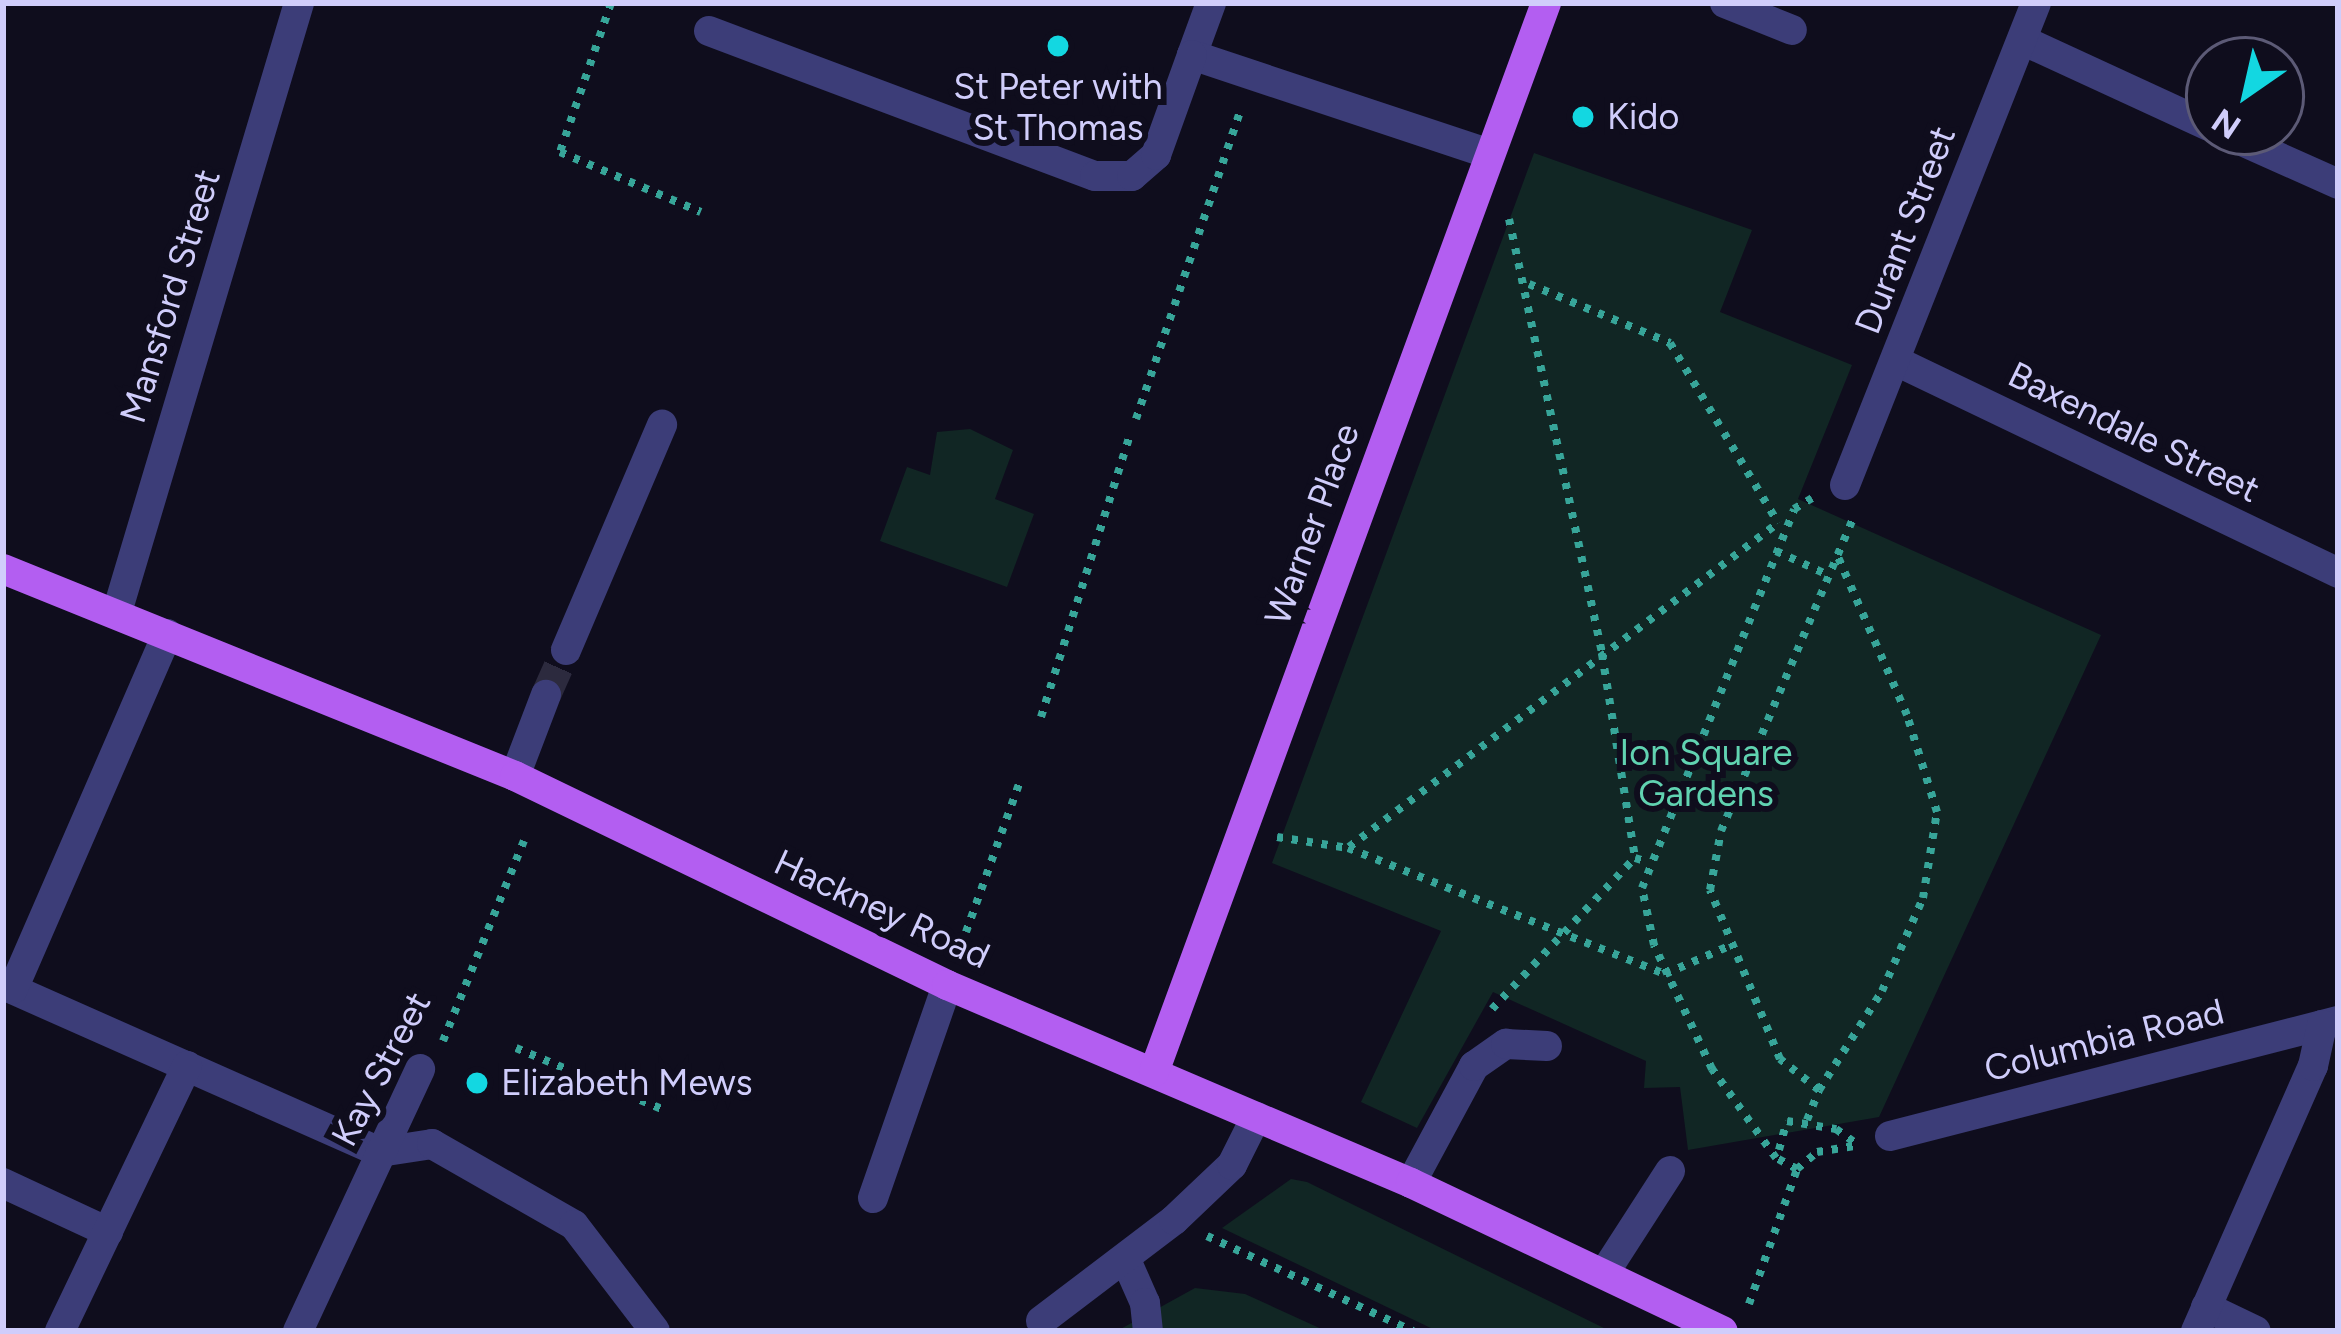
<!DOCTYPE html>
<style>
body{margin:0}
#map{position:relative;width:2341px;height:1334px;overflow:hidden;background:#0f0d1d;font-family:Figtree,sans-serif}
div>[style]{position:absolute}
.green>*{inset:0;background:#112624}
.minor-tunnel>*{height:30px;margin-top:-15px;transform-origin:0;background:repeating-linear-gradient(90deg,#2c2a3e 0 30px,transparent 0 45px)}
.path>*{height:8px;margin-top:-4px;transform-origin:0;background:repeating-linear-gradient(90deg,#37a599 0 6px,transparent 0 15px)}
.minor>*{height:30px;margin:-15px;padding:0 15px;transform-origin:15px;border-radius:15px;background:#3c3d78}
.major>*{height:30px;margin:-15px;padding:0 15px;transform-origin:15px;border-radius:15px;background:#b35ef1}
.dots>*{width:33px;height:33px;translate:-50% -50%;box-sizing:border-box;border:6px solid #0f0d1d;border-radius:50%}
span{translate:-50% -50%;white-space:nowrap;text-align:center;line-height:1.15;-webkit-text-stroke:12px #0f0d1d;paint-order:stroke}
.poi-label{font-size:36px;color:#d0cdfb}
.left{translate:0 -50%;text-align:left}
.street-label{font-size:36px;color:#d0cdfb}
.park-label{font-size:36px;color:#61d3b1}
.frame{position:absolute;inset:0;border:6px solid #d0cdfb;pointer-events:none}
.north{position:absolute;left:2185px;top:36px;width:120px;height:120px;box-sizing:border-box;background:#0f0d1d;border:3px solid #5c5a76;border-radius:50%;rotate:214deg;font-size:33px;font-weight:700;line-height:48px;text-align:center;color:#d0cdfb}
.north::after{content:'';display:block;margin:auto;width:42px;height:54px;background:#13d7e1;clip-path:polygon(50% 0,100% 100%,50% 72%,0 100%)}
</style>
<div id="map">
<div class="green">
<i style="clip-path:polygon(1534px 153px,1752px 230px,1720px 312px,1852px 365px,1798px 499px,2101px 635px,1879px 1117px,1688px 1150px,1680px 1087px,1644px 1088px,1646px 1061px,1493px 992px,1417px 1128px,1361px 1102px,1441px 931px,1272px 863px)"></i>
<i style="clip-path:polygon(970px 429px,1013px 450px,995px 499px,1034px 514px,1007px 587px,880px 541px,907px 467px,930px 475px,937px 432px)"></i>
<i style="clip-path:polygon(1291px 1179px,1307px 1182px,1610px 1331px,1437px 1331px,1222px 1228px)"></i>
<i style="clip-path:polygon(1195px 1288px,1245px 1294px,1326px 1331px,1117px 1331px)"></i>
</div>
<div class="minor-tunnel">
<i style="left:546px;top:695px;width:49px;rotate:-66deg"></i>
</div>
<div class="path">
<i style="left:611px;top:3px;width:157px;rotate:108.9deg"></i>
<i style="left:560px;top:152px;width:153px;rotate:23.1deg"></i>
<i style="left:1509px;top:219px;width:445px;rotate:77.9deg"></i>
<i style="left:1602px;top:654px;width:207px;rotate:80.8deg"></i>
<i style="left:1635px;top:858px;width:14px;rotate:17deg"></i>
<i style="left:1529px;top:284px;width:153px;rotate:22.7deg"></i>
<i style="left:1670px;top:343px;width:210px;rotate:59deg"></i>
<i style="left:1136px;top:419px;width:325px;rotate:-71.3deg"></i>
<i style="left:1776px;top:551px;width:57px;rotate:24.8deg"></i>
<i style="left:1041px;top:717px;width:296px;rotate:-72.5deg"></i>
<i style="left:1277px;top:837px;width:72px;rotate:8.8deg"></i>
<i style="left:1348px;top:848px;width:341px;rotate:21.7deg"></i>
<i style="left:1665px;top:974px;width:70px;rotate:-23.6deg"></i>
<i style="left:1349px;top:847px;width:538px;rotate:-37.06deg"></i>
<i style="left:966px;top:932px;width:164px;rotate:-70.3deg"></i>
<i style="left:1492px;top:1009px;width:208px;rotate:-46.6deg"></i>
<i style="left:443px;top:1041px;width:216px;rotate:-68deg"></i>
<i style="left:516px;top:1048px;width:158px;rotate:22.7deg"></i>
<i style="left:1819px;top:1090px;width:117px;rotate:-57.5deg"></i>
<i style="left:1882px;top:991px;width:102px;rotate:-66.2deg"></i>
<i style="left:1923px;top:898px;width:87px;rotate:-80.8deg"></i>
<i style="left:1937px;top:812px;width:102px;rotate:-107.2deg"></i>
<i style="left:1907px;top:715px;width:172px;rotate:-113.6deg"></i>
<i style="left:1807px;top:1120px;width:32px;rotate:-68deg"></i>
<i style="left:1819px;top:1090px;width:50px;rotate:-141.5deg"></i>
<i style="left:1780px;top:1059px;width:183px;rotate:-112.5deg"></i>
<i style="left:1710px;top:890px;width:60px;rotate:-79.4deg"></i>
<i style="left:1721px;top:831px;width:339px;rotate:-67.1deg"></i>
<i style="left:1779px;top:1150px;width:30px;rotate:-75deg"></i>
<i style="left:1787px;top:1121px;width:50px;rotate:9.3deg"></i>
<i style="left:1836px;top:1129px;width:26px;rotate:36deg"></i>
<i style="left:1797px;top:1169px;width:24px;rotate:-152deg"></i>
<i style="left:1776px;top:1158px;width:110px;rotate:-125.7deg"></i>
<i style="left:1712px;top:1069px;width:137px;rotate:-115.1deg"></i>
<i style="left:1654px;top:945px;width:58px;rotate:-101.9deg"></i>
<i style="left:1642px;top:888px;width:408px;rotate:-68.1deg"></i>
<i style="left:1794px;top:509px;width:21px;rotate:-31deg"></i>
<i style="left:1207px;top:1236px;width:227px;rotate:24.8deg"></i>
<i style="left:1749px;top:1304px;width:143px;rotate:-70.4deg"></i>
<i style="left:1797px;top:1169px;width:26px;rotate:-40deg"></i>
<i style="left:1817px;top:1152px;width:44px;rotate:-9.2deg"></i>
</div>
<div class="minor">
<i style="left:1211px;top:3px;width:55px;rotate:110.1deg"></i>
<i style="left:1192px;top:55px;width:310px;rotate:18.4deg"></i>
<i style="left:1725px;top:3px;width:72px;rotate:21.9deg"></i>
<i style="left:709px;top:31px;width:412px;rotate:20.6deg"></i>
<i style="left:1095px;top:176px;width:37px"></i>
<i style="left:1132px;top:176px;width:32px;rotate:-41deg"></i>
<i style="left:1156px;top:155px;width:106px;rotate:-70.2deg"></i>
<i style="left:2022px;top:40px;width:206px;rotate:24.7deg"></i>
<i style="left:2222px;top:132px;width:127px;rotate:24.1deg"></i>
<i style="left:1896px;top:361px;width:490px;rotate:25.6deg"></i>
<i style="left:1845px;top:485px;width:518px;rotate:-68.38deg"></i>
<i style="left:117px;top:612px;width:636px;rotate:-73.36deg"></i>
<i style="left:566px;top:650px;width:245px;rotate:-66.9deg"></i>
<i style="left:515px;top:776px;width:87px;rotate:-69.1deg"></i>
<i style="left:3px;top:985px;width:412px;rotate:23.9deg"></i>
<i style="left:13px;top:989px;width:387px;rotate:-66.5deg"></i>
<i style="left:1890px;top:1136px;width:463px;rotate:-14.4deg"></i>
<i style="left:380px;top:1152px;width:53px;rotate:-8.7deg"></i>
<i style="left:432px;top:1144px;width:163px;rotate:29.7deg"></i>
<i style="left:574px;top:1225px;width:133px;rotate:52.6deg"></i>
<i style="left:3px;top:1183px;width:116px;rotate:25deg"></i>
<i style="left:1411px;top:1183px;width:133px;rotate:-61.7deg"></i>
<i style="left:1474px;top:1066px;width:39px;rotate:-35deg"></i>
<i style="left:1506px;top:1044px;width:41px;rotate:2.8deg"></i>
<i style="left:873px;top:1198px;width:225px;rotate:-70.8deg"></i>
<i style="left:1126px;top:1260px;width:47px;rotate:66.2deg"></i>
<i style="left:1145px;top:1303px;width:28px;rotate:84deg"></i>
<i style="left:1605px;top:1272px;width:120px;rotate:-57.2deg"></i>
<i style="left:2206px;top:1307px;width:55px;rotate:25.6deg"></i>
<i style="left:1041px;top:1321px;width:167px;rotate:-37.2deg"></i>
<i style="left:1174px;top:1220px;width:80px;rotate:-43.5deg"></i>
<i style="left:1232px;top:1165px;width:54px;rotate:-63.4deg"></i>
<i style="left:60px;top:1331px;width:294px;rotate:-64.4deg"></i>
<i style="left:298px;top:1331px;width:289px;rotate:-65deg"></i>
<i style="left:2196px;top:1331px;width:290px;rotate:-66.2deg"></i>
<i style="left:2313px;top:1066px;width:42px;rotate:-77.6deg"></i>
</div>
<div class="major">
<i style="left:3px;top:569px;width:552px;rotate:22.01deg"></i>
<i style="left:515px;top:776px;width:480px;rotate:25.8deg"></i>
<i style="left:947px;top:985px;width:504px;rotate:23.11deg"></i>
<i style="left:1411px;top:1183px;width:345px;rotate:25.4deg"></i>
<i style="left:1154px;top:1072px;width:1139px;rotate:-69.86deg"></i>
</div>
<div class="dots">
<i style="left:1058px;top:46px;background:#13d7e1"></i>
<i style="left:1583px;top:117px;background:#13d7e1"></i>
<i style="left:477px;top:1083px;background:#13d7e1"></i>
</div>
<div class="poi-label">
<span style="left:1058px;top:107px">St Peter with<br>St Thomas</span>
<span class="left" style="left:1607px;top:117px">Kido</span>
<span class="left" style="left:501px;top:1083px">Elizabeth Mews</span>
</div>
<div class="street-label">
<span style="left:1905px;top:230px;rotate:-69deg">Durant Street</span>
<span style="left:170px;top:296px;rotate:-73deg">Mansford Street</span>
<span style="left:2134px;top:432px;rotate:26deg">Baxendale Street</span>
<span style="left:1312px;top:524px;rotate:-70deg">Warner Place</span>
<span style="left:882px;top:909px;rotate:25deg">Hackney Road</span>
<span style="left:2104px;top:1040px;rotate:-14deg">Columbia Road</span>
<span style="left:381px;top:1069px;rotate:-62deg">Kay Street</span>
</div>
<div class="park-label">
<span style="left:1706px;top:773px">Ion Square<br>Gardens</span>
</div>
<div class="frame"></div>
<div class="north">N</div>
</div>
